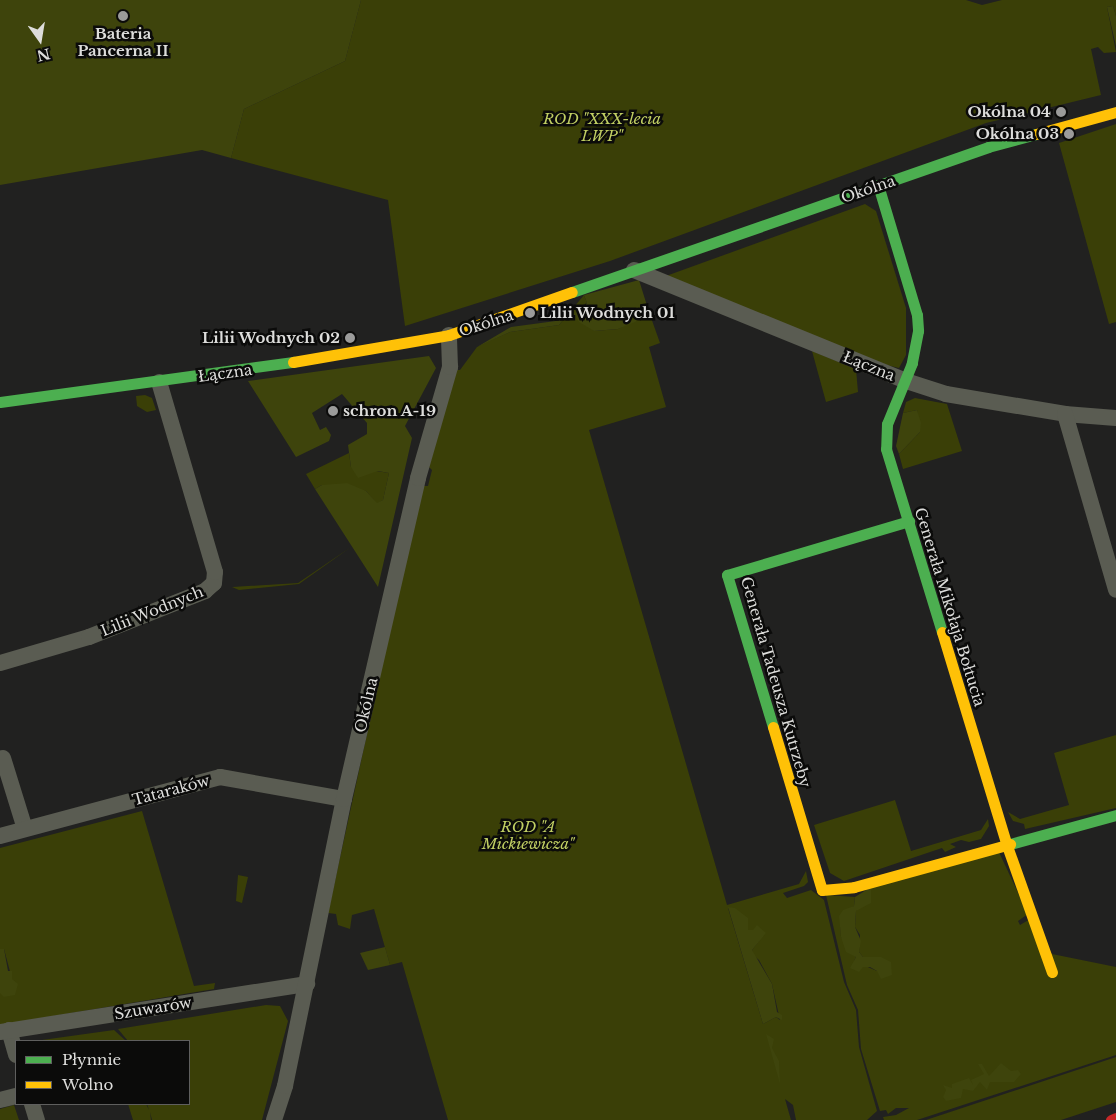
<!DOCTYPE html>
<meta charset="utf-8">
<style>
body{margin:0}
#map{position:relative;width:1116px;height:1120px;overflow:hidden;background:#212120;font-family:"Libre Baskerville",serif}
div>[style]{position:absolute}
.green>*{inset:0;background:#3a3f07}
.forest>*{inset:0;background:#3e440c}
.street>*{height:16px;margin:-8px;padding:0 8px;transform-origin:8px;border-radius:8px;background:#5a5c52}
.fast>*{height:11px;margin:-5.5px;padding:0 5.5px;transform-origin:5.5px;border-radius:5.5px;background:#4caf50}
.slow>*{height:11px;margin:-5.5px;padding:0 5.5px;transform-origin:5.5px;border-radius:5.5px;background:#ffc107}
.jam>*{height:11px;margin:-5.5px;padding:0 5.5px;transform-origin:5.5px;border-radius:5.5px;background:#c62828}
.dots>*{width:14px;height:14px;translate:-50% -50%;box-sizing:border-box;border:2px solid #0b0b0a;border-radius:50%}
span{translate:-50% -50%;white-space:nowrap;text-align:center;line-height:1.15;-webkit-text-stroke:5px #0b0b0a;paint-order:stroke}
.poi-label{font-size:15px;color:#dddddb;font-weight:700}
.right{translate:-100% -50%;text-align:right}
.left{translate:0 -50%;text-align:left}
.park-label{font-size:15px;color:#c1cf63;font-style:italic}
.street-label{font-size:15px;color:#dddddb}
.legend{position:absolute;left:15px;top:1040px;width:175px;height:65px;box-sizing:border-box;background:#0b0b0a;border:1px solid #5f5f5e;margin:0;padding:6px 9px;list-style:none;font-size:15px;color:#dddddb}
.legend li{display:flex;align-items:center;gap:10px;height:25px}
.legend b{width:25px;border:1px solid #5f5f5e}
.north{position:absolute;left:15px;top:15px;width:50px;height:50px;-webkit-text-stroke:4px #0b0b0a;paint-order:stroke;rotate:167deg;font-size:14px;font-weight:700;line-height:20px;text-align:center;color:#dddddb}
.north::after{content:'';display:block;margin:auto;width:18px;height:22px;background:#dddddb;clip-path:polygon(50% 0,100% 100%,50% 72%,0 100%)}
</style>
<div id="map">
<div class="green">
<i style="clip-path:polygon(361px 0,966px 0,982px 5px,1002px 0,1116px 0,1116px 16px,1113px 6px,1107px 7px,1116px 52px,1104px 53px,1098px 47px,1091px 49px,1101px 95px,986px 123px,610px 261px,405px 326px,388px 200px,231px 158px,244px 109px,345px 61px)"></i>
<i style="clip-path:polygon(1116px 124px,1116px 322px,1109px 324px,1059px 143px)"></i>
<i style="clip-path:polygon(865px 204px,876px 211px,906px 308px,906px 355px,899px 368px,862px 359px,666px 276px)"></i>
<i style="clip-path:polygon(evenodd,584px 295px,587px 303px,577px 308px,594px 331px,618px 329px,649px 312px,660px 343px,649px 347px,666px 407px,589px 430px,727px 905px,799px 884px,806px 871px,808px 882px,804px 886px,783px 893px,787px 898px,811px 890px,824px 900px,844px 982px,856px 1010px,859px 1047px,877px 1111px,867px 1120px,796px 1120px,793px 1105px,785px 1099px,791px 1120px,448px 1120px,402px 962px,390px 965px,374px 909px,352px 915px,350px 929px,338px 925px,336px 914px,328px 913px,421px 486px,428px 486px,432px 470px,429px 467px,456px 370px,460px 370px,477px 347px,487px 342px,510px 332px,559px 325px,584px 295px,728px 908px,748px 924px,748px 930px,754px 930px,759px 941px,752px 950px,753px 955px,759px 960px,772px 984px,780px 1020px,776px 1017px,763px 1024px,728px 908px)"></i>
<i style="clip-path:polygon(812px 351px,856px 369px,858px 392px,826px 402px)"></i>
<i style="clip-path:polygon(145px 395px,152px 398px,156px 410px,147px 412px,137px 406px,136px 396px)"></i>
<i style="clip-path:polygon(915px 398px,947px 404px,962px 451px,903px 469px,899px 454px,920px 432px,917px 410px,903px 413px,906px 402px)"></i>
<i style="clip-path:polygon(349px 453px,351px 467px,389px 473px,383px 500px,377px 504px,366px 491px,322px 485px,315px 489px,306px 474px)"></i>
<i style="clip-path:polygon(351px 547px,299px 584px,239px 590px,232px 587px,298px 583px)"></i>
<i style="clip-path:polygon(1116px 735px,1116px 808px,1025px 829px,1024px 824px,1013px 821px,1008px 812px,1020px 819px,1069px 805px,1054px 753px)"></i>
<i style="clip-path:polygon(895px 800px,911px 851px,981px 830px,988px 819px,989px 826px,981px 839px,969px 842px,961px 840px,950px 844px,956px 847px,945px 852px,942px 848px,844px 881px,830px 873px,814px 825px)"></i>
<i style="clip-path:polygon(142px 811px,194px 986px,215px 983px,214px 989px,0 1025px,0 993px,12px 979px,4px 949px,0 949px,0 848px)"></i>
<i style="clip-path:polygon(998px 850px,1028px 914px,1018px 921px,1020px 925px,1030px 919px,1052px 954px,1116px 967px,1116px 1055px,917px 1120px,884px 1120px,883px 1117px,896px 1115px,909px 1108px,896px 1108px,888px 1114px,886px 1110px,880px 1111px,861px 1049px,858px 1010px,847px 985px,826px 895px,855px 897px,854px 906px,840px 916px,841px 937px,856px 957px,854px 961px,877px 971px,875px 959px,863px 957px,859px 952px,860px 935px,855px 927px,856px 911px,871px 887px)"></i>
<i style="clip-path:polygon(238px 875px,248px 877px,242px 903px,236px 901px)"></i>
<i style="clip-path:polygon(266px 1005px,280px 1006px,288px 1021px,262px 1120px,152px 1120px,150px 1112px,151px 1120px,133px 1120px,128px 1104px,146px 1104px,149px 1110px,147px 1104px,189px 1104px,189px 1041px,128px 1041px,118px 1029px)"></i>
<i style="clip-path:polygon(114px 1030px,126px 1041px,40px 1041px,42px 1040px)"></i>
<i style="clip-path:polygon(1116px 1057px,1116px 1102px,1061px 1120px,926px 1120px)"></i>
<i style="clip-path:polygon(14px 1105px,19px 1120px,0 1120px,0 1109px)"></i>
</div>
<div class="forest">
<i style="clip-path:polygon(0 0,361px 0,345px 61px,244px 109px,231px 158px,202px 150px,0 185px)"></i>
<i style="clip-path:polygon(1113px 6px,1116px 16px,1116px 46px,1107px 7px)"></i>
<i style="clip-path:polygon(639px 280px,649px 312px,635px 322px,618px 329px,594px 331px,579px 322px,573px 313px,584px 307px,587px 303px,584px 295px)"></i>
<i style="clip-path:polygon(563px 320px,559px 325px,510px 332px,477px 347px,511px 327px)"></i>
<i style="clip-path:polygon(429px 356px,436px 368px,405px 426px,412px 438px,378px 587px,315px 489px,322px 485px,347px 483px,366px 491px,377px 503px,383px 500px,389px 473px,378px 471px,358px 478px,351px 467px,348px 445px,367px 434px,367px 423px,342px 394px,312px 413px,320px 430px,326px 427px,331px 435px,329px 441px,296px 457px,248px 381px)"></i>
<i style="clip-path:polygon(917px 410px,921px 423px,920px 432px,899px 454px,896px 446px,903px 413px)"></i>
<i style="clip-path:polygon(871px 887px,871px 903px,856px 911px,855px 927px,861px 941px,859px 952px,863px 957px,881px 957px,891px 962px,892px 975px,881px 979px,877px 971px,870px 967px,863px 967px,859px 972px,850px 968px,856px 957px,846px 952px,841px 937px,839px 916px,843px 910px,854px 906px,855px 897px)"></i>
<i style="clip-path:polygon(728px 907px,735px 908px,748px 918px,748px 930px,753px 930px,757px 925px,766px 933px,752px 950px,772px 984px,777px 1012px,782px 1015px,782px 1020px,776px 1017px,763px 1024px)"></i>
<i style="clip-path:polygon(385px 947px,390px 965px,368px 970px,360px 953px)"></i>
<i style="clip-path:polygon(0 949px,4px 949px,8px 971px,12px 971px,12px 979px,18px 984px,15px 995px,4px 997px,0 993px)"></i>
<i style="clip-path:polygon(766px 1034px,774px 1039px,772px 1048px,779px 1061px,780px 1084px)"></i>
<i style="clip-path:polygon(1001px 1063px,1011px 1071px,1018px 1070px,1021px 1074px,1014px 1082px,990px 1082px,987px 1090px,980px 1082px,973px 1091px,963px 1089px,961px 1098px,946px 1101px,943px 1097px,946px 1090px,943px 1085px,952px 1088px,952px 1084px,969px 1078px,973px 1085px,971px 1080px,984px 1074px,978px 1064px,982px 1064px,989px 1076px)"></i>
</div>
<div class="street">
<i style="left:634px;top:270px;width:291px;rotate:22.2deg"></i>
<i style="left:903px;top:380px;width:45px;rotate:18deg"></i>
<i style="left:946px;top:394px;width:121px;rotate:9.5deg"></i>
<i style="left:1065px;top:414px;width:51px;rotate:4.5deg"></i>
<i style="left:1065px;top:414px;width:183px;rotate:73.8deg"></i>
<i style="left:0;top:663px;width:93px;rotate:-16.3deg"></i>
<i style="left:89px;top:637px;width:125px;rotate:-21.6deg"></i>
<i style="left:205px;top:591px;width:12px;rotate:-42deg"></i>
<i style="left:214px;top:583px;width:11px;rotate:-85deg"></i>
<i style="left:215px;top:572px;width:198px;rotate:-106.4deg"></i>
<i style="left:3px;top:758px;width:74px;rotate:72.8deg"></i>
<i style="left:0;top:836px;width:228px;rotate:-15deg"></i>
<i style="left:220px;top:777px;width:126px;rotate:10.1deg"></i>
<i style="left:9px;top:1030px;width:26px;rotate:74deg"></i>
<i style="left:0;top:1032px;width:311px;rotate:-8.9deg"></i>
<i style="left:0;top:1100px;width:16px;rotate:-14deg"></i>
<i style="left:32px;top:1104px;width:17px;rotate:73deg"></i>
<i style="left:274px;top:1120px;width:36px;rotate:-72deg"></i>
<i style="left:285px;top:1086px;width:293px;rotate:-78.4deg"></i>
<i style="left:344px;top:799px;width:329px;rotate:-77deg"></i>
<i style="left:418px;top:478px;width:116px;rotate:-73.9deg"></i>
<i style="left:450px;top:367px;width:32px;rotate:-92deg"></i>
</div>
<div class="fast">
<i style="left:878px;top:185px;width:136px;rotate:73.3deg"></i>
<i style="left:917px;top:315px;width:16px;rotate:86deg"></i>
<i style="left:918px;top:331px;width:33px;rotate:101deg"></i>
<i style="left:912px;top:363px;width:66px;rotate:112.3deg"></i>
<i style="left:887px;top:424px;width:25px;rotate:92deg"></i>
<i style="left:886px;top:449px;width:191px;rotate:73deg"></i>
<i style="left:572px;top:292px;width:441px;rotate:-19.2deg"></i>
<i style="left:988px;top:147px;width:50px;rotate:-15.2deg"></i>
<i style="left:0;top:402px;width:296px;rotate:-7.8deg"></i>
<i style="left:773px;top:727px;width:159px;rotate:-106.8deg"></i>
<i style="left:727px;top:575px;width:190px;rotate:-16.5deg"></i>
<i style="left:1010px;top:844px;width:110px;rotate:-15.3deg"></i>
</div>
<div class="slow">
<i style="left:1036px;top:134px;width:83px;rotate:-15.4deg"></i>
<i style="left:293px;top:362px;width:158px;rotate:-9.8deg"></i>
<i style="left:449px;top:335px;width:130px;rotate:-19.3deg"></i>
<i style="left:942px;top:632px;width:220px;rotate:73.1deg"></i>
<i style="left:1006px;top:843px;width:137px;rotate:70.4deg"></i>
<i style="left:773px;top:727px;width:170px;rotate:73.3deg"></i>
<i style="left:822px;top:890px;width:32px;rotate:-5deg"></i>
<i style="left:854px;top:887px;width:162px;rotate:-15.4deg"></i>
</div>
<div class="jam">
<i style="left:1111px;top:1120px;width:5px;rotate:-22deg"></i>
</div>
<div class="dots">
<i style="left:123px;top:16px;background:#9b9b9a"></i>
<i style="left:1061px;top:112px;background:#9b9b9a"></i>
<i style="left:1069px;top:134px;background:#9b9b9a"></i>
<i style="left:530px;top:313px;background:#9b9b9a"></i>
<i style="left:350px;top:338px;background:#9b9b9a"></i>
<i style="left:333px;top:411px;background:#9b9b9a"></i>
</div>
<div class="poi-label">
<span style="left:123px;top:42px">Bateria<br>Pancerna II</span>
<span class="right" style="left:1051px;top:112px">Okólna 04</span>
<span class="right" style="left:1059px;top:134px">Okólna 03</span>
<span class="left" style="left:540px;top:313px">Lilii Wodnych 01</span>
<span class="right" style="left:340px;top:338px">Lilii Wodnych 02</span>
<span class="left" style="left:343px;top:411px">schron A-19</span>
</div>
<div class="park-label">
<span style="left:602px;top:127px">ROD "XXX-lecia<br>LWP"</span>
<span style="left:528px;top:835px">ROD "A<br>Mickiewicza"</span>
</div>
<div class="street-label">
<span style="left:868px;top:189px;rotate:-19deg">Okólna</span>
<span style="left:486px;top:323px;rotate:-18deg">Okólna</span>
<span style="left:869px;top:366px;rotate:22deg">Łączna</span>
<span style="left:225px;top:373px;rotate:-8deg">Łączna</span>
<span style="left:950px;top:607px;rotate:73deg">Generała Mikołaja Bołtucia</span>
<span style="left:152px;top:611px;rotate:-22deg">Lilii Wodnych</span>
<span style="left:776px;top:682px;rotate:74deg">Generała Tadeusza Kutrzeby</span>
<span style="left:366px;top:705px;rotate:-77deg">Okólna</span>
<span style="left:171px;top:790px;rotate:-15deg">Tataraków</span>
<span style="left:153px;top:1008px;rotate:-9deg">Szuwarów</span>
</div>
<ul class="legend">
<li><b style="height:6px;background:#4caf50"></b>Płynnie</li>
<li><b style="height:6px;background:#ffc107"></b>Wolno</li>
</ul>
<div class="north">N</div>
</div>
